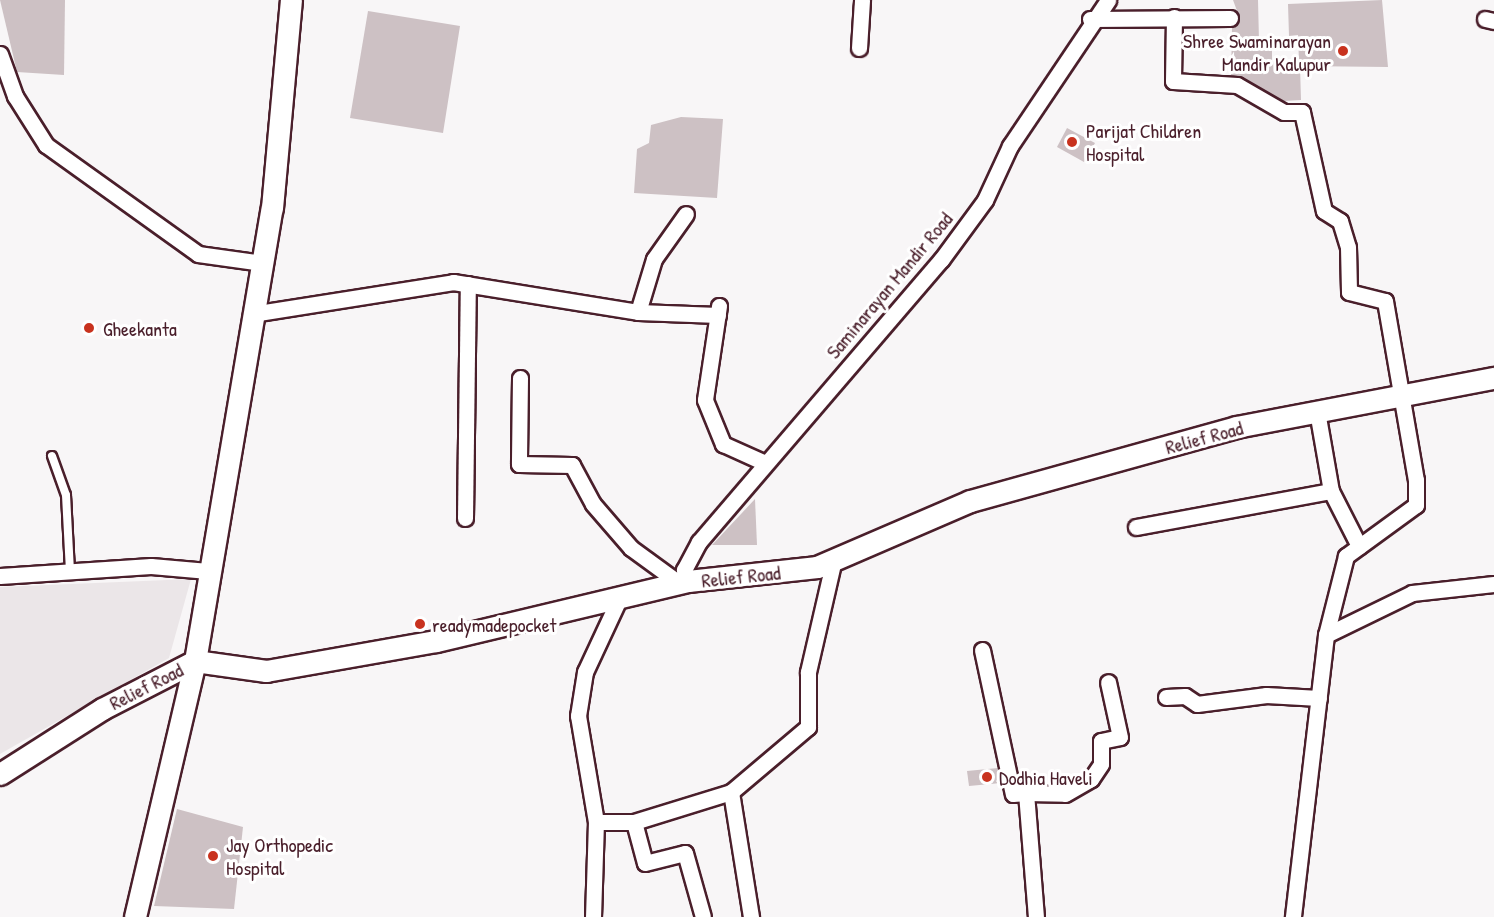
<!DOCTYPE html>
<style>
body{margin:0}
#map{position:relative;width:1494px;height:917px;overflow:hidden;background:#f8f6f7;font-family:"Patrick Hand",sans-serif}
div>[style]{position:absolute}
.built>*{inset:0;background:#ebe6e8}
.building>*{inset:0;background:#cdc1c4}
.roads{filter:drop-shadow(2px 0 #4a1f2b) drop-shadow(-2px 0 #4a1f2b) drop-shadow(0 2px #4a1f2b) drop-shadow(0 -2px #4a1f2b)}
.lane>*{height:8px;margin:-4px;padding:0 4px;transform-origin:4px;border-radius:4px;background:#fff}
.street>*{height:15px;margin:-7.5px;padding:0 7.5px;transform-origin:7.5px;border-radius:7.5px;background:#fff}
.secondary>*{height:21px;margin:-10.5px;padding:0 10.5px;transform-origin:10.5px;border-radius:10.5px;background:#fff}
.dots>*{width:16px;height:16px;translate:-50% -50%;box-sizing:border-box;border:3px solid #fff;border-radius:50%}
span{translate:-50% -50%;white-space:nowrap;text-align:center;line-height:1.15;-webkit-text-stroke:6px #fff;paint-order:stroke}
.poi-label{font-size:20px;color:#4a1f2b}
.right{translate:-100% -50%;text-align:right}
.left{translate:0 -50%;text-align:left}
.street-label{font-size:20px;color:#4a1f2b}
</style>
<div id="map">
<div class="built">
<i style="clip-path:polygon(191px 579px,169px 658px,0 754px,0 587px)"></i>
</div>
<div class="building">
<i style="clip-path:polygon(0 0,65px 0,64px 75px,17px 72px)"></i>
<i style="clip-path:polygon(1233px 0,1258px 0,1259px 41px,1272px 41px,1272px 61px,1299px 62px,1298px 35px,1289px 36px,1288px 4px,1382px 0,1388px 67px,1300px 66px,1301px 100px,1284px 101px,1231px 75px,1232px 27px,1240px 19px)"></i>
<i style="clip-path:polygon(368px 11px,460px 26px,443px 133px,350px 118px)"></i>
<i style="clip-path:polygon(681px 117px,723px 119px,717px 198px,634px 193px,637px 149px,649px 143px,651px 125px)"></i>
<i style="clip-path:polygon(1067px 128px,1095px 143px,1084px 162px,1057px 147px)"></i>
<i style="clip-path:polygon(755px 499px,757px 545px,712px 545px)"></i>
<i style="clip-path:polygon(998px 768px,1001px 783px,969px 786px,967px 771px)"></i>
<i style="clip-path:polygon(177px 809px,243px 827px,234px 909px,154px 906px)"></i>
</div>
<div class="roads">
<div class="lane">
<i style="left:52px;top:456px;width:41px;rotate:70.3deg"></i>
<i style="left:66px;top:495px;width:77px;rotate:87deg"></i>
</div>
<div class="street">
<i style="left:1174px;top:17px;width:64px;rotate:90.9deg"></i>
<i style="left:1173px;top:81px;width:64px;rotate:3.6deg"></i>
<i style="left:1237px;top:85px;width:54px;rotate:29.9deg"></i>
<i style="left:1284px;top:112px;width:18px"></i>
<i style="left:1302px;top:112px;width:101px;rotate:77.5deg"></i>
<i style="left:1324px;top:211px;width:19px;rotate:32deg"></i>
<i style="left:1340px;top:221px;width:27px;rotate:73deg"></i>
<i style="left:1348px;top:247px;width:45px;rotate:88.7deg"></i>
<i style="left:1349px;top:292px;width:37px;rotate:14deg"></i>
<i style="left:1385px;top:301px;width:182px;rotate:80.2deg"></i>
<i style="left:1416px;top:480px;width:25px;rotate:90deg"></i>
<i style="left:1416px;top:505px;width:87px;rotate:143.9deg"></i>
<i style="left:1346px;top:556px;width:81px;rotate:104.2deg"></i>
<i style="left:1326px;top:635px;width:284px;rotate:96.7deg"></i>
<i style="left:1090px;top:19px;width:140px;rotate:-0.4deg"></i>
<i style="left:1485px;top:19px;width:9px;rotate:13deg"></i>
<i style="left:859px;top:48px;width:48px;rotate:-86.4deg"></i>
<i style="left:0;top:54px;width:45px;rotate:70.3deg"></i>
<i style="left:15px;top:96px;width:58px;rotate:57.7deg"></i>
<i style="left:46px;top:145px;width:187px;rotate:35.6deg"></i>
<i style="left:198px;top:254px;width:65px;rotate:8deg"></i>
<i style="left:719px;top:306px;width:95px;rotate:98.5deg"></i>
<i style="left:705px;top:400px;width:48px;rotate:67.8deg"></i>
<i style="left:723px;top:444px;width:46px;rotate:24.3deg"></i>
<i style="left:638px;top:312px;width:55px;rotate:-73.2deg"></i>
<i style="left:654px;top:259px;width:55px;rotate:-54.6deg"></i>
<i style="left:252px;top:314px;width:204px;rotate:-9deg"></i>
<i style="left:453px;top:282px;width:187px;rotate:9.2deg"></i>
<i style="left:638px;top:312px;width:80px;rotate:2.1deg"></i>
<i style="left:520px;top:378px;width:86px;rotate:90.7deg"></i>
<i style="left:519px;top:464px;width:53px;rotate:1.1deg"></i>
<i style="left:572px;top:465px;width:44px;rotate:61.7deg"></i>
<i style="left:593px;top:504px;width:58px;rotate:49.2deg"></i>
<i style="left:631px;top:548px;width:59px;rotate:36.1deg"></i>
<i style="left:1317px;top:411px;width:81px;rotate:80.1deg"></i>
<i style="left:1331px;top:491px;width:62px;rotate:63deg"></i>
<i style="left:465px;top:518px;width:234px;rotate:-89.3deg"></i>
<i style="left:1136px;top:527px;width:198px;rotate:-10.5deg"></i>
<i style="left:0;top:576px;width:151px;rotate:-3.8deg"></i>
<i style="left:151px;top:566px;width:57px;rotate:5deg"></i>
<i style="left:688px;top:581px;width:12px;rotate:-110deg"></i>
<i style="left:684px;top:570px;width:32px;rotate:-62deg"></i>
<i style="left:699px;top:542px;width:372px;rotate:-49.4deg"></i>
<i style="left:941px;top:260px;width:74px;rotate:-53.7deg"></i>
<i style="left:985px;top:200px;width:60px;rotate:-65.2deg"></i>
<i style="left:1010px;top:146px;width:176px;rotate:-56.1deg"></i>
<i style="left:1326px;top:635px;width:96px;rotate:-26deg"></i>
<i style="left:1412px;top:593px;width:82px;rotate:-6.3deg"></i>
<i style="left:982px;top:650px;width:147px;rotate:77.9deg"></i>
<i style="left:1013px;top:794px;width:13px;rotate:-4deg"></i>
<i style="left:1026px;top:793px;width:124px;rotate:85.4deg"></i>
<i style="left:1166px;top:697px;width:19px;rotate:-3deg"></i>
<i style="left:1185px;top:696px;width:14px;rotate:34deg"></i>
<i style="left:1197px;top:704px;width:70px;rotate:-7.4deg"></i>
<i style="left:1266px;top:695px;width:53px;rotate:3.2deg"></i>
<i style="left:731px;top:792px;width:127px;rotate:80.9deg"></i>
<i style="left:1026px;top:793px;width:39px;rotate:1deg"></i>
<i style="left:1065px;top:794px;width:30px;rotate:-30deg"></i>
<i style="left:1091px;top:779px;width:18px;rotate:-56deg"></i>
<i style="left:1101px;top:764px;width:23px;rotate:-90deg"></i>
<i style="left:1101px;top:741px;width:19px;rotate:-12deg"></i>
<i style="left:1120px;top:737px;width:56px;rotate:-102.3deg"></i>
<i style="left:596px;top:822px;width:38px"></i>
<i style="left:634px;top:822px;width:102px;rotate:-17.2deg"></i>
<i style="left:731px;top:792px;width:101px;rotate:-40.2deg"></i>
<i style="left:808px;top:727px;width:55px;rotate:-90deg"></i>
<i style="left:808px;top:672px;width:116px;rotate:-77deg"></i>
<i style="left:634px;top:822px;width:42px;rotate:75deg"></i>
<i style="left:645px;top:863px;width:41px;rotate:-14deg"></i>
<i style="left:685px;top:853px;width:66px;rotate:74.3deg"></i>
<i style="left:593px;top:917px;width:95px;rotate:-88.2deg"></i>
<i style="left:596px;top:822px;width:108px;rotate:-99.6deg"></i>
<i style="left:578px;top:716px;width:45px;rotate:-81deg"></i>
<i style="left:585px;top:672px;width:83px;rotate:-65deg"></i>
</div>
<div class="secondary">
<i style="left:0;top:774px;width:121px;rotate:-32.5deg"></i>
<i style="left:102px;top:709px;width:105px;rotate:-27.3deg"></i>
<i style="left:195px;top:661px;width:72px;rotate:8deg"></i>
<i style="left:266px;top:671px;width:173px;rotate:-10deg"></i>
<i style="left:436px;top:641px;width:259px;rotate:-13.4deg"></i>
<i style="left:688px;top:581px;width:130px;rotate:-6.2deg"></i>
<i style="left:817px;top:567px;width:167px;rotate:-23.3deg"></i>
<i style="left:970px;top:501px;width:276px;rotate:-15.5deg"></i>
<i style="left:1236px;top:427px;width:263px;rotate:-10.8deg"></i>
<i style="left:135px;top:917px;width:263px;rotate:-76.8deg"></i>
<i style="left:195px;top:661px;width:459px;rotate:-80.4deg"></i>
<i style="left:272px;top:208px;width:209px;rotate:-84.8deg"></i>
</div>
</div>
<div class="dots">
<i style="left:1343px;top:51px;background:#c8321e"></i>
<i style="left:1072px;top:142px;background:#c8321e"></i>
<i style="left:89px;top:328px;background:#c8321e"></i>
<i style="left:420px;top:624px;background:#c8321e"></i>
<i style="left:987px;top:777px;background:#c8321e"></i>
<i style="left:213px;top:856px;background:#c8321e"></i>
</div>
<div class="poi-label">
<span class="right" style="left:1331px;top:52px">Shree Swaminarayan<br>Mandir Kalupur</span>
<span class="left" style="left:1086px;top:142px">Parijat Children<br>Hospital</span>
<span class="left" style="left:103px;top:328px">Gheekanta</span>
<span class="left" style="left:432px;top:624px">readymadepocket</span>
<span class="left" style="left:999px;top:777px">Dodhia Haveli</span>
<span class="left" style="left:226px;top:856px">Jay Orthopedic<br>Hospital</span>
</div>
<div class="street-label">
<span style="left:889px;top:285px;rotate:-50deg">Saminarayan Mandir Road</span>
<span style="left:1204px;top:437px;rotate:-15deg">Relief Road</span>
<span style="left:741px;top:576px;rotate:-6deg">Relief Road</span>
<span style="left:146px;top:686px;rotate:-27deg">Relief Road</span>
</div>
</div>
